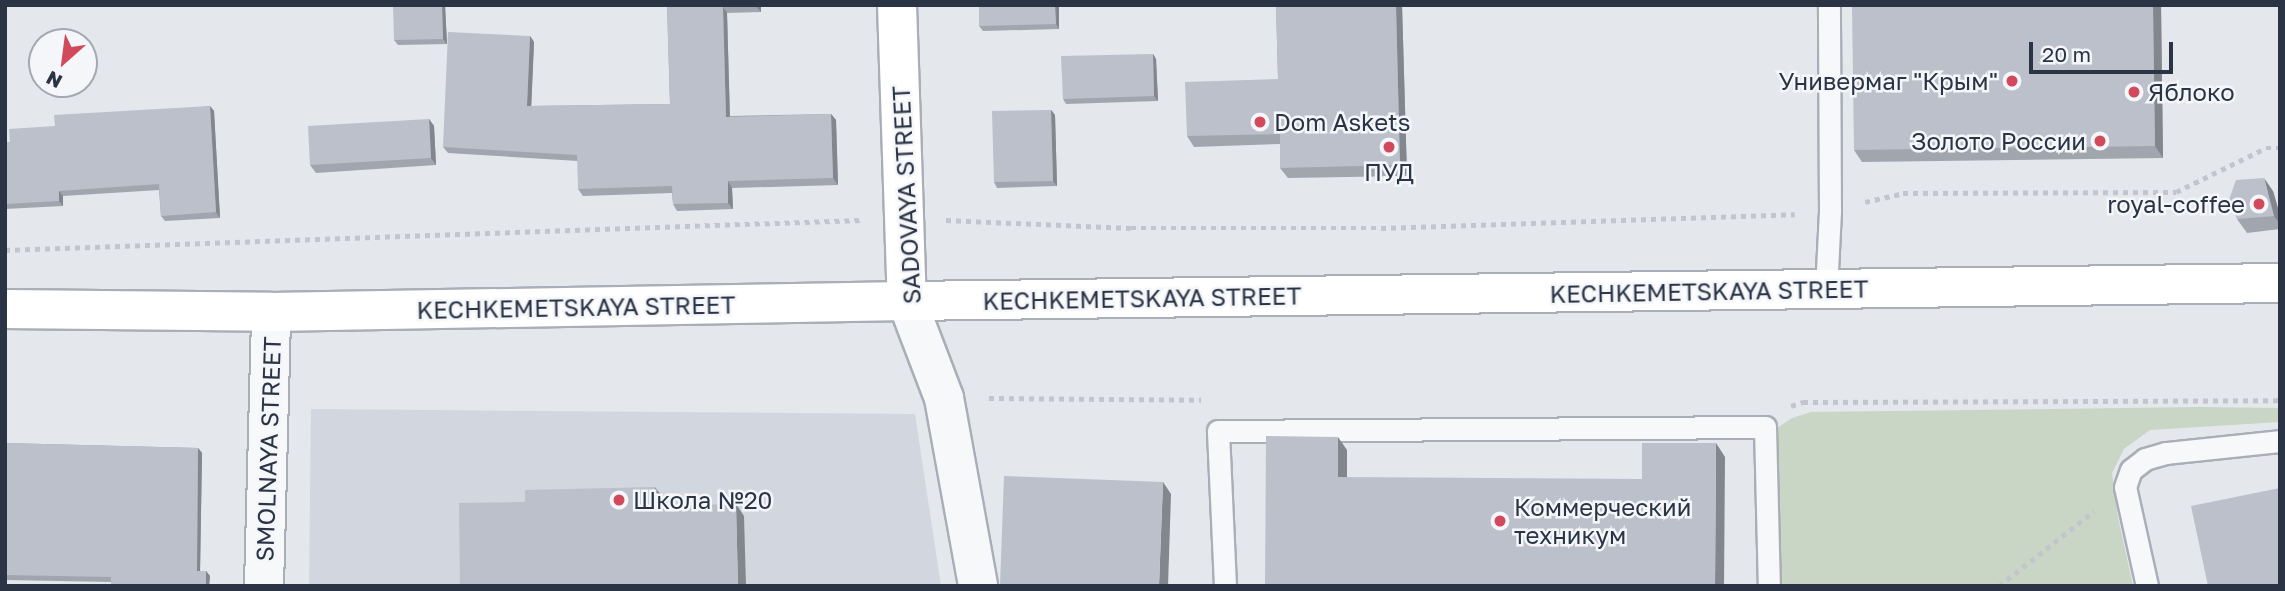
<!DOCTYPE html>
<meta charset="utf-8">
<style>
body{margin:0}
#map{position:relative;width:2285px;height:591px;overflow:hidden;background:#e4e7ec;font-family:"Golos Text",sans-serif}
div>[style]{position:absolute}
.built>*{inset:0;background:#d2d6de}
.green>*{inset:0;background:#c9d6c5}
.path>*{height:4.5px;margin-top:-2.25px;transform-origin:0;background:repeating-linear-gradient(90deg,#c2c5cb 0 5px,transparent 0 10px)}
.roads{filter:drop-shadow(2px 0 #a9aeb7) drop-shadow(-2px 0 #a9aeb7) drop-shadow(0 2px #a9aeb7) drop-shadow(0 -2px #a9aeb7)}
.service>*{height:21px;margin:-10.5px;padding:0 10.5px;transform-origin:10.5px;border-radius:10.5px;background:#f7f8fa}
.minor>*{height:38px;margin:-19px;padding:0 19px;transform-origin:19px;border-radius:19px;background:#f7f8fa}
.secondary>*{height:38px;margin:-19px;padding:0 19px;transform-origin:19px;border-radius:19px;background:#fff}
.primary>*{height:38px;margin:-19px;padding:0 19px;transform-origin:19px;border-radius:19px;background:#fff}
.wall>*{inset:0;background:#a1a5ae}
.shaded-wall>*{inset:0;background:#83868d}
.building>*{inset:0;background:#bbc0ca}
.dots>*{width:19px;height:19px;translate:-50% -50%;box-sizing:border-box;border:4px solid #f4f6f9;border-radius:50%}
span{translate:-50% -50%;white-space:nowrap;text-align:center;line-height:1.15;-webkit-text-stroke:5px #f4f6f9;paint-order:stroke}
.poi-label{font-size:24px;color:#2b3445}
.right{translate:-100% -50%;text-align:right}
.left{translate:0 -50%;text-align:left}
.street-label{font-size:24px;color:#2b3445}
.frame{position:absolute;inset:0;border:7px solid #2b3445;pointer-events:none}
.north{position:absolute;left:28px;top:28px;width:70px;height:70px;box-sizing:border-box;background:#f4f6f9;border:2px solid #a4a8b1;border-radius:50%;rotate:208deg;font-size:19px;font-weight:700;line-height:28px;text-align:center;color:#2b3445}
.north::after{content:'';display:block;margin:auto;width:24px;height:32px;background:#d1495b;clip-path:polygon(50% 0,100% 100%,50% 72%,0 100%)}
.scale{position:absolute;left:2029px;top:42px;width:144px;height:32px;box-sizing:border-box;border:4px solid #2b3445;border-top:0;padding-left:9px;font-size:21px;line-height:24px;white-space:nowrap;color:#2b3445;-webkit-text-stroke:5px #f4f6f9;paint-order:stroke}
</style>
<div id="map">
<div class="built">
<i style="clip-path:polygon(311px 409px,915px 414px,941px 586px,309px 586px)"></i>
</div>
<div class="green">
<i style="clip-path:polygon(2200px 407px,2280px 408px,2280px 422px,2150px 430px,2124px 449px,2112px 473px,2118px 517px,2133px 586px,1779px 586px,1777px 428px,1792px 418px,1811px 412px)"></i>
</div>
<div class="path">
<i style="left:1865px;top:202px;width:39px;rotate:-13deg"></i>
<i style="left:1903px;top:193px;width:273px;rotate:-0.2deg"></i>
<i style="left:2176px;top:192px;width:100px;rotate:-26.1deg"></i>
<i style="left:2266px;top:148px;width:14px"></i>
<i style="left:946px;top:220px;width:185px;rotate:2.5deg"></i>
<i style="left:1131px;top:228px;width:250px"></i>
<i style="left:1381px;top:228px;width:414px;rotate:-1.9deg"></i>
<i style="left:5px;top:250px;width:857px;rotate:-2.01deg"></i>
<i style="left:989px;top:398px;width:212px;rotate:0.5deg"></i>
<i style="left:1791px;top:406px;width:13px;rotate:-18deg"></i>
<i style="left:1803px;top:402px;width:477px;rotate:-0.2deg"></i>
<i style="left:1999px;top:586px;width:121px;rotate:-38.3deg"></i>
</div>
<div class="roads">
<div class="service">
<i style="left:1826px;top:290px;width:79px;rotate:-87.1deg"></i>
<i style="left:1830px;top:211px;width:206px;rotate:-90.3deg"></i>
<i style="left:1225px;top:586px;width:155px;rotate:-92.6deg"></i>
<i style="left:1218px;top:431px;width:547px;rotate:-0.42deg"></i>
<i style="left:1765px;top:427px;width:159px;rotate:88.6deg"></i>
<i style="left:2147px;top:586px;width:101px;rotate:-102.5deg"></i>
<i style="left:2125px;top:487px;width:18px;rotate:-71deg"></i>
<i style="left:2131px;top:470px;width:18px;rotate:-38deg"></i>
<i style="left:2145px;top:459px;width:22px;rotate:-16deg"></i>
<i style="left:2166px;top:453px;width:115px;rotate:-6deg"></i>
</div>
<div class="minor">
<i style="left:907px;top:301px;width:104px;rotate:69.1deg"></i>
<i style="left:944px;top:398px;width:191px;rotate:79.7deg"></i>
<i style="left:264px;top:586px;width:274px;rotate:-88.5deg"></i>
</div>
<div class="secondary">
<i style="left:897px;top:5px;width:296px;rotate:88.1deg"></i>
</div>
<div class="primary">
<i style="left:5px;top:309px;width:266px;rotate:0.6deg"></i>
<i style="left:271px;top:312px;width:636px;rotate:-0.99deg"></i>
<i style="left:907px;top:301px;width:1373px;rotate:-0.75deg"></i>
</div>
</div>
<div class="wall">
<i style="clip-path:polygon(445px 5px,447px 44px,398px 45px,394px 40px)"></i>
<i style="clip-path:polygon(667px 5px,761px 5px,761px 12px,727px 13px,730px 116px,831px 114px,836px 120px,838px 185px,732px 188px,733px 209px,677px 211px,673px 204px,672px 193px,583px 196px,578px 189px,578px 161px,448px 153px,443px 147px,530px 36px,534px 42px,531px 106px,670px 104px)"></i>
<i style="clip-path:polygon(979px 5px,1059px 5px,1059px 29px,983px 31px,979px 26px)"></i>
<i style="clip-path:polygon(1276px 5px,1402px 5px,1407px 176px,1288px 178px,1280px 168px,1280px 144px,1194px 147px,1187px 136px,1278px 79px)"></i>
<i style="clip-path:polygon(1443px 5px,1668px 5px,1668px 7px)"></i>
<i style="clip-path:polygon(2161px 5px,2163px 158px,1862px 162px,1854px 150px)"></i>
<i style="clip-path:polygon(1153px 54px,1156px 59px,1158px 101px,1066px 104px,1063px 99px)"></i>
<i style="clip-path:polygon(210px 106px,214px 111px,220px 218px,165px 221px,161px 216px,159px 190px,63px 196px,63px 206px,5px 209px,5px 143px,10px 142px,55px 126px)"></i>
<i style="clip-path:polygon(1051px 110px,1055px 115px,1057px 186px,997px 188px,994px 182px)"></i>
<i style="clip-path:polygon(429px 119px,434px 126px,436px 165px,316px 173px,310px 165px)"></i>
<i style="clip-path:polygon(2273px 191px,2280px 215px,2280px 229px,2247px 233px,2237px 219px)"></i>
<i style="clip-path:polygon(5px 443px,198px 448px,202px 453px,200px 571px,206px 571px,210px 576px,209px 586px,111px 586px,111px 582px,5px 580px)"></i>
</div>
<div class="shaded-wall">
<i style="clip-path:polygon(442px 5px,445px 5px,447px 44px,443px 39px)"></i>
<i style="clip-path:polygon(756px 5px,761px 5px,761px 12px,756px 6px)"></i>
<i style="clip-path:polygon(1055px 5px,1059px 5px,1059px 29px,1056px 24px)"></i>
<i style="clip-path:polygon(1396px 5px,1402px 5px,1407px 176px,1400px 165px)"></i>
<i style="clip-path:polygon(2153px 5px,2161px 5px,2163px 158px,2155px 146px)"></i>
<i style="clip-path:polygon(723px 7px,727px 13px,730px 123px,726px 117px)"></i>
<i style="clip-path:polygon(530px 36px,534px 42px,531px 113px,527px 106px)"></i>
<i style="clip-path:polygon(1153px 54px,1156px 59px,1158px 101px,1154px 96px)"></i>
<i style="clip-path:polygon(210px 106px,214px 111px,220px 218px,216px 212px)"></i>
<i style="clip-path:polygon(1051px 110px,1055px 115px,1057px 186px,1053px 181px)"></i>
<i style="clip-path:polygon(831px 114px,836px 120px,838px 185px,833px 178px)"></i>
<i style="clip-path:polygon(429px 119px,434px 126px,436px 165px,431px 158px)"></i>
<i style="clip-path:polygon(2264px 178px,2273px 191px,2280px 215px,2280px 224px,2274px 216px)"></i>
<i style="clip-path:polygon(728px 181px,732px 188px,733px 209px,728px 203px)"></i>
<i style="clip-path:polygon(59px 191px,63px 196px,63px 206px,59px 201px)"></i>
<i style="clip-path:polygon(1338px 437px,1347px 450px,1347px 491px,1338px 477px)"></i>
<i style="clip-path:polygon(1716px 443px,1725px 457px,1724px 586px,1715px 586px)"></i>
<i style="clip-path:polygon(198px 448px,202px 453px,200px 576px,197px 571px)"></i>
<i style="clip-path:polygon(1163px 482px,1171px 494px,1168px 586px,1159px 586px)"></i>
<i style="clip-path:polygon(655px 487px,664px 499px,664px 518px,656px 506px)"></i>
<i style="clip-path:polygon(736px 504px,744px 516px,746px 586px,738px 586px)"></i>
<i style="clip-path:polygon(206px 571px,210px 576px,209px 586px,206px 586px)"></i>
</div>
<div class="building">
<i style="clip-path:polygon(393px 5px,442px 5px,443px 39px,394px 40px)"></i>
<i style="clip-path:polygon(667px 5px,756px 5px,756px 6px,723px 7px,726px 117px,831px 114px,833px 178px,728px 181px,728px 203px,673px 204px,672px 186px,578px 189px,577px 155px,443px 147px,448px 32px,530px 36px,527px 106px,670px 104px)"></i>
<i style="clip-path:polygon(979px 5px,1055px 5px,1056px 24px,979px 26px)"></i>
<i style="clip-path:polygon(1276px 5px,1396px 5px,1400px 165px,1280px 168px,1280px 134px,1187px 136px,1185px 82px,1278px 79px)"></i>
<i style="clip-path:polygon(1852px 5px,2153px 5px,2155px 146px,1854px 150px)"></i>
<i style="clip-path:polygon(1153px 54px,1154px 96px,1063px 99px,1061px 56px)"></i>
<i style="clip-path:polygon(210px 106px,216px 212px,161px 216px,159px 184px,59px 191px,59px 201px,5px 204px,5px 143px,10px 142px,9px 129px,55px 126px,54px 115px)"></i>
<i style="clip-path:polygon(1051px 110px,1053px 181px,994px 182px,992px 111px)"></i>
<i style="clip-path:polygon(429px 119px,431px 158px,310px 165px,308px 126px)"></i>
<i style="clip-path:polygon(2264px 178px,2274px 216px,2237px 219px,2229px 200px,2236px 180px)"></i>
<i style="clip-path:polygon(1266px 436px,1338px 437px,1338px 477px,1642px 479px,1642px 443px,1716px 443px,1715px 586px,1265px 586px)"></i>
<i style="clip-path:polygon(5px 443px,198px 448px,197px 571px,206px 571px,206px 586px,111px 586px,111px 577px,5px 575px)"></i>
<i style="clip-path:polygon(1004px 476px,1163px 482px,1159px 586px,1000px 586px)"></i>
<i style="clip-path:polygon(655px 487px,656px 506px,736px 504px,738px 586px,460px 586px,459px 503px,525px 502px,525px 490px)"></i>
<i style="clip-path:polygon(2280px 488px,2280px 586px,2208px 586px,2191px 506px)"></i>
</div>
<div class="dots">
<i style="left:2012px;top:81px;background:#d1495b"></i>
<i style="left:2134px;top:92px;background:#d1495b"></i>
<i style="left:1260px;top:122px;background:#d1495b"></i>
<i style="left:2100px;top:141px;background:#d1495b"></i>
<i style="left:1389px;top:147px;background:#d1495b"></i>
<i style="left:2259px;top:204px;background:#d1495b"></i>
<i style="left:619px;top:500px;background:#d1495b"></i>
<i style="left:1500px;top:521px;background:#d1495b"></i>
</div>
<div class="poi-label">
<span class="right" style="left:1998px;top:81px">Универмаг "Крым"</span>
<span class="left" style="left:2148px;top:92px">Яблоко</span>
<span class="left" style="left:1274px;top:122px">Dom Askets</span>
<span class="right" style="left:2086px;top:141px">Золото России</span>
<span style="left:1389px;top:172px">ПУД</span>
<span class="right" style="left:2245px;top:204px">royal-coffee</span>
<span class="left" style="left:633px;top:500px">Школа №20</span>
<span class="left" style="left:1514px;top:521px">Коммерческий<br>техникум</span>
</div>
<div class="street-label">
<span style="left:906px;top:195px;rotate:-93deg">SADOVAYA STREET</span>
<span style="left:1709px;top:291px;rotate:-1deg">KECHKEMETSKAYA STREET</span>
<span style="left:1142px;top:298px;rotate:-1deg">KECHKEMETSKAYA STREET</span>
<span style="left:576px;top:307px;rotate:-1deg">KECHKEMETSKAYA STREET</span>
<span style="left:268px;top:449px;rotate:-88deg">SMOLNAYA STREET</span>
</div>
<div class="frame"></div>
<div class="north">N</div>
<div class="scale">20 m</div>
</div>
